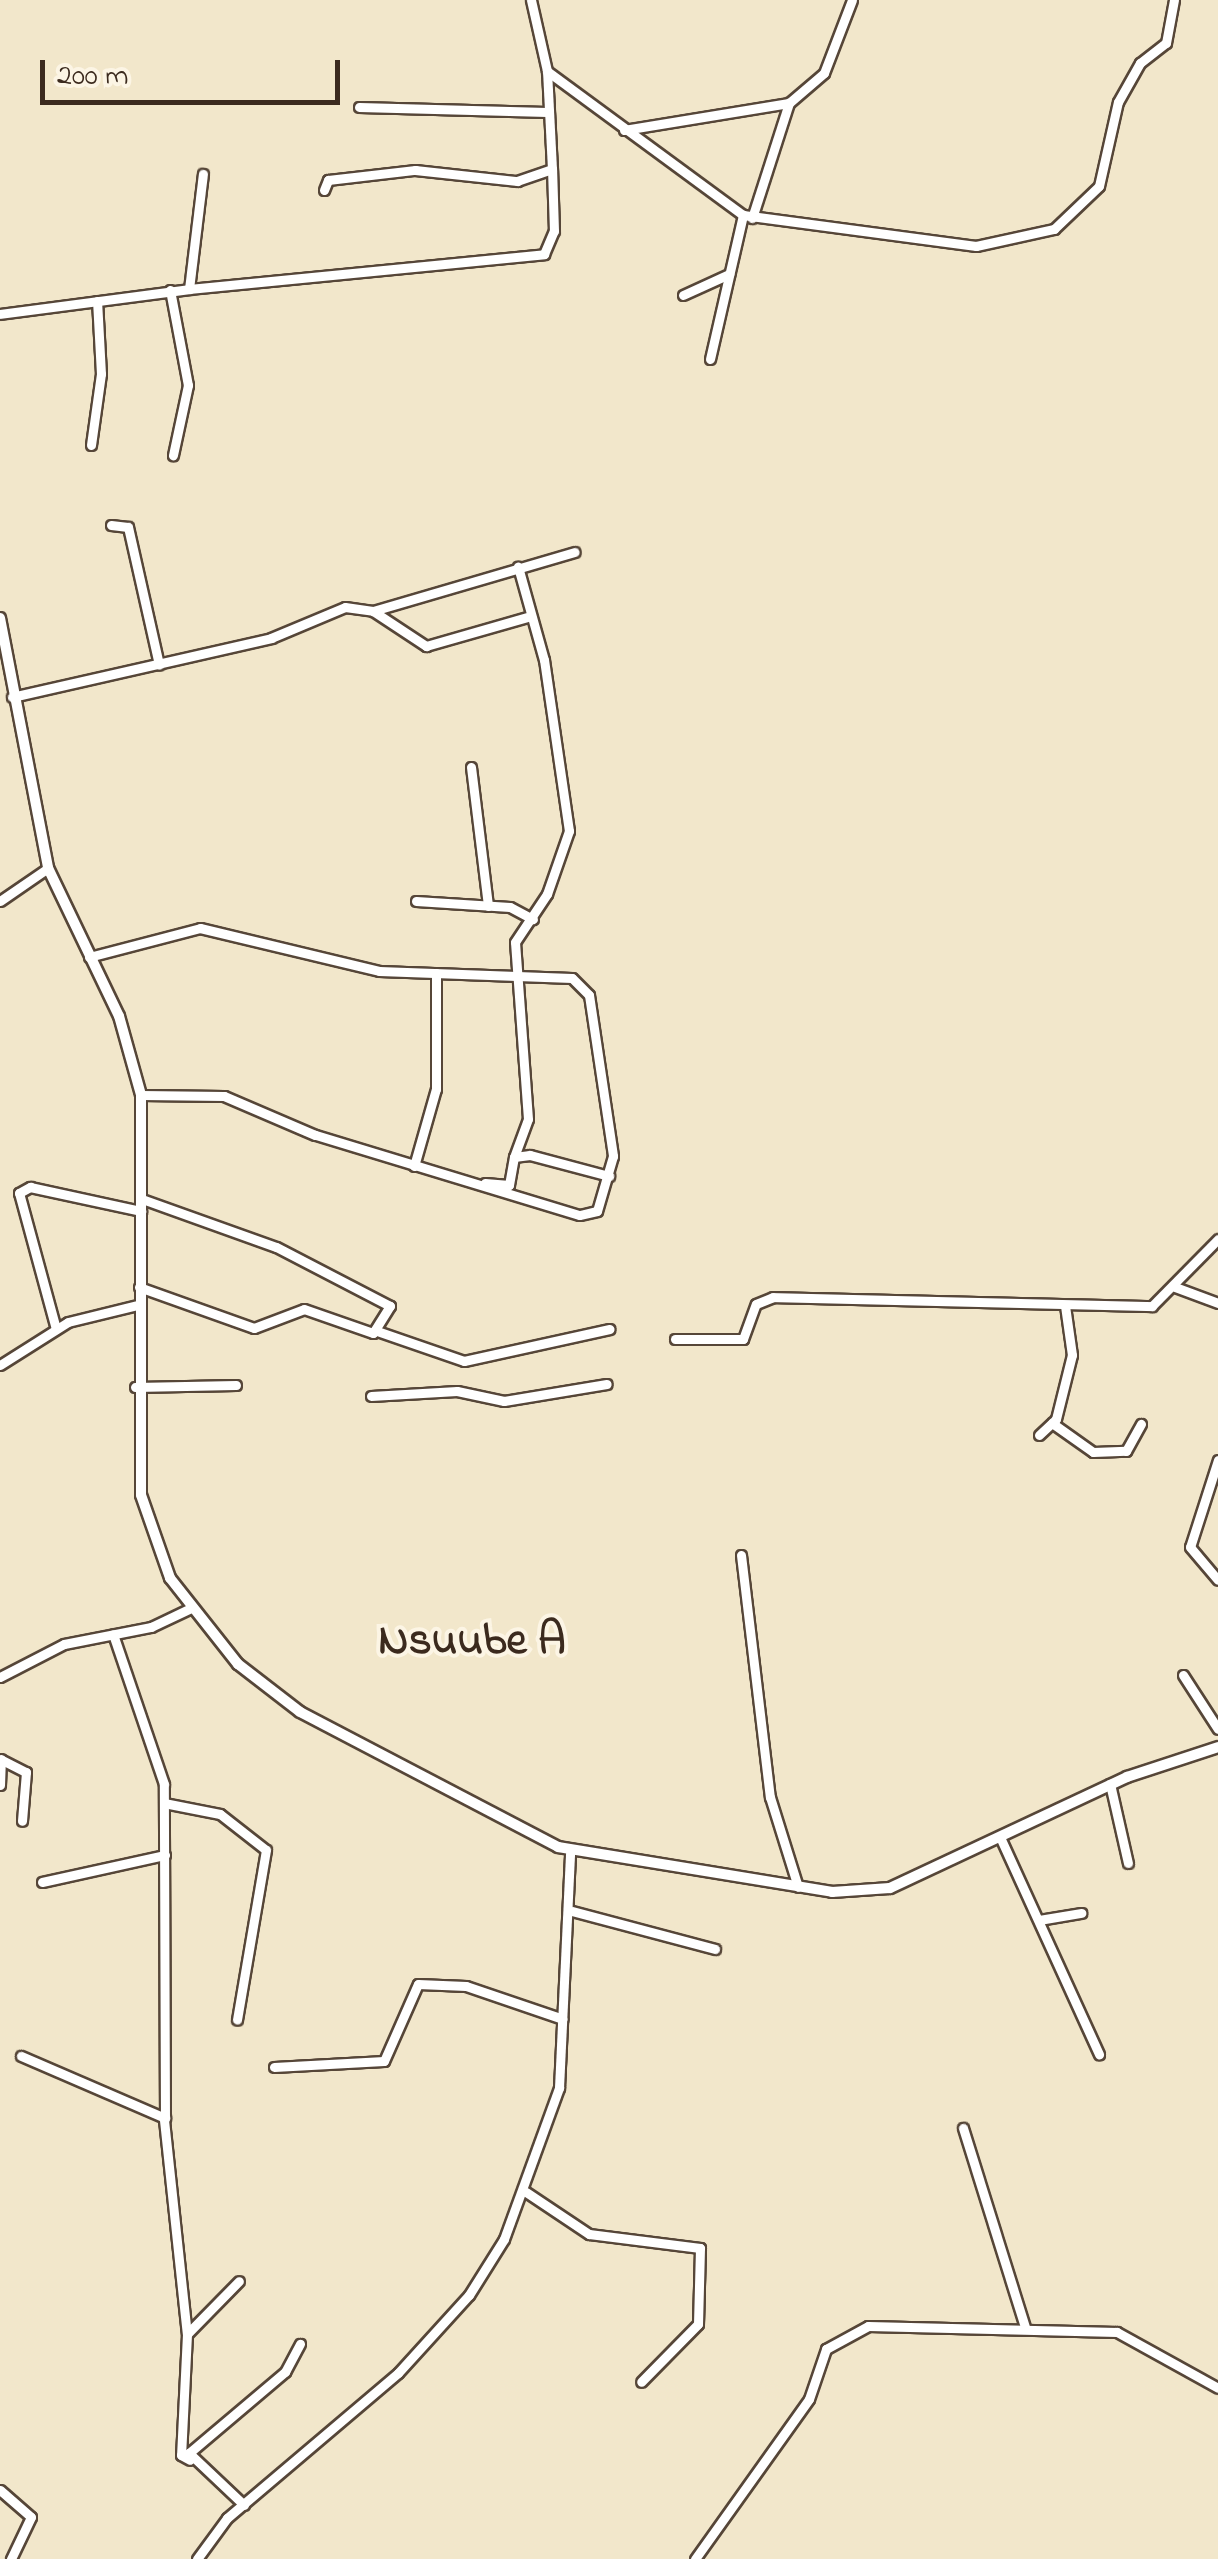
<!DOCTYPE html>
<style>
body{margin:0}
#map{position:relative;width:1218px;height:2559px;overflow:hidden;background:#f2e7cb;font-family:"Indie Flower",sans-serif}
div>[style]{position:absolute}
.roads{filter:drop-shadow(2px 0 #564638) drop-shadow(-2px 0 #564638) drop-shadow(0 2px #564638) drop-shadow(0 -2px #564638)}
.minor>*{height:9px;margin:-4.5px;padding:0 4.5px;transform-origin:4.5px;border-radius:4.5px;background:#fff}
.tertiary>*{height:10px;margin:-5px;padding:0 5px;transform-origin:5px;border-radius:5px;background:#fff}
span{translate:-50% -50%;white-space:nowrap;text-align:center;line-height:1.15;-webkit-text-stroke:8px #fcf5e5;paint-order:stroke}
.quarter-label{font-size:45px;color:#3b2a1e;font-weight:700}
.scale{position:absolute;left:40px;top:60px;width:300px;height:45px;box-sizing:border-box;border:5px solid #3b2a1e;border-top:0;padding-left:12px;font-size:30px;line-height:35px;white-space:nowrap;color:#3b2a1e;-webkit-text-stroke:8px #fcf5e5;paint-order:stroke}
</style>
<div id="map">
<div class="roads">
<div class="minor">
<i style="left:531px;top:0;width:73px;rotate:77.3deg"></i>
<i style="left:547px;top:71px;width:243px;rotate:36.3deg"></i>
<i style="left:743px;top:215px;width:235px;rotate:7.6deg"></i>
<i style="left:976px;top:246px;width:80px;rotate:-12.3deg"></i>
<i style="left:1054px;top:229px;width:62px;rotate:-43.7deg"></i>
<i style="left:1099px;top:186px;width:86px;rotate:-77.3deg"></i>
<i style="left:1118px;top:102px;width:45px;rotate:-60.6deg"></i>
<i style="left:1140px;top:63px;width:33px;rotate:-38deg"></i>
<i style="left:1166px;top:43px;width:44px;rotate:-79.5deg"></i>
<i style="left:359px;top:107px;width:188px;rotate:1.5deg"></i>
<i style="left:624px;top:130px;width:167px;rotate:-9.3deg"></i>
<i style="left:789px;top:103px;width:46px;rotate:-40.6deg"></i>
<i style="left:824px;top:73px;width:78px;rotate:-69deg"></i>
<i style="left:324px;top:190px;width:11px;rotate:-68deg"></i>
<i style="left:328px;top:180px;width:88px;rotate:-6.6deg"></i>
<i style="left:415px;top:170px;width:103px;rotate:6.2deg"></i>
<i style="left:517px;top:181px;width:37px;rotate:-19deg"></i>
<i style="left:552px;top:169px;width:98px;rotate:-92.9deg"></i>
<i style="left:752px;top:218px;width:121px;rotate:-72.2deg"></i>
<i style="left:189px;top:289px;width:357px;rotate:-5.6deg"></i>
<i style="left:544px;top:254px;width:25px;rotate:-67deg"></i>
<i style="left:554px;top:231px;width:62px;rotate:-91.8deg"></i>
<i style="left:170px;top:290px;width:97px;rotate:79.3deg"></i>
<i style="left:188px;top:385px;width:72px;rotate:102.1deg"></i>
<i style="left:683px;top:295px;width:51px;rotate:-24.5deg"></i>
<i style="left:0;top:314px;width:191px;rotate:-7.5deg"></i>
<i style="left:189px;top:289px;width:116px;rotate:-83.1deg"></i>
<i style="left:710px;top:359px;width:148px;rotate:-77.1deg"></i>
<i style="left:91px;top:445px;width:72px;rotate:-82deg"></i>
<i style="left:101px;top:374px;width:73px;rotate:-93.1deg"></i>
<i style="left:111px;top:525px;width:17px;rotate:7deg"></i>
<i style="left:128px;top:527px;width:141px;rotate:77.3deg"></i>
<i style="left:373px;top:611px;width:210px;rotate:-16.3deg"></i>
<i style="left:12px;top:697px;width:266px;rotate:-12.8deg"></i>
<i style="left:271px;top:638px;width:80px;rotate:-22.7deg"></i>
<i style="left:345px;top:607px;width:28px;rotate:8deg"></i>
<i style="left:373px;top:611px;width:64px;rotate:33.4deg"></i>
<i style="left:426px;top:646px;width:105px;rotate:-16deg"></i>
<i style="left:471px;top:767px;width:140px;rotate:83deg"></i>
<i style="left:0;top:901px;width:58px;rotate:-34.5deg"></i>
<i style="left:416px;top:901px;width:94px;rotate:3.7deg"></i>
<i style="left:510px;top:907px;width:26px;rotate:28deg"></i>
<i style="left:89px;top:957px;width:115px;rotate:-14.6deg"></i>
<i style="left:200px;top:928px;width:184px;rotate:13.5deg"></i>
<i style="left:379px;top:971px;width:193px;rotate:2.1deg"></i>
<i style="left:572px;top:978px;width:24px;rotate:45deg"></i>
<i style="left:589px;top:995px;width:163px;rotate:81.5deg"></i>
<i style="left:613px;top:1156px;width:57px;rotate:106.2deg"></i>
<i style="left:597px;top:1211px;width:18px;rotate:167deg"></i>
<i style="left:579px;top:1215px;width:276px;rotate:-163.1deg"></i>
<i style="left:315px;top:1135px;width:99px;rotate:-156.8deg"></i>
<i style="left:224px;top:1096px;width:83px;rotate:-179.3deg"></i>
<i style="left:514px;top:1157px;width:40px;rotate:-69.8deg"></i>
<i style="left:528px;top:1119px;width:177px;rotate:-94.2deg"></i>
<i style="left:515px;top:942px;width:58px;rotate:-56.3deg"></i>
<i style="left:547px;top:894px;width:67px;rotate:-70.8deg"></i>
<i style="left:569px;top:831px;width:173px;rotate:-98.3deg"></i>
<i style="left:544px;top:660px;width:97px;rotate:-105.6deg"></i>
<i style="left:414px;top:1166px;width:80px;rotate:-74.1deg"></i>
<i style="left:436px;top:1089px;width:116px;rotate:-90deg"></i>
<i style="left:485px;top:1183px;width:24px;rotate:5deg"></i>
<i style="left:509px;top:1185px;width:28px;rotate:-80deg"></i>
<i style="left:514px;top:1157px;width:16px;rotate:-7deg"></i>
<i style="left:530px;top:1155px;width:82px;rotate:14.9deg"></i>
<i style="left:139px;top:1287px;width:122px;rotate:19.6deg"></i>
<i style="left:254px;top:1328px;width:53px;rotate:-20.8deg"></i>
<i style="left:304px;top:1309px;width:73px;rotate:19.2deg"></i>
<i style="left:373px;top:1333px;width:32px;rotate:-58deg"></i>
<i style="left:390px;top:1306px;width:128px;rotate:-152.6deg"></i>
<i style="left:276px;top:1247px;width:142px;rotate:-160.3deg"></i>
<i style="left:1175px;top:1287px;width:46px;rotate:20.4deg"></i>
<i style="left:56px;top:1329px;width:141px;rotate:-105.2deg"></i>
<i style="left:19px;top:1193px;width:13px;rotate:-29deg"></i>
<i style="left:30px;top:1187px;width:114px;rotate:12.2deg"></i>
<i style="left:377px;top:1331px;width:92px;rotate:19deg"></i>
<i style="left:464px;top:1361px;width:149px;rotate:-12.4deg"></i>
<i style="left:675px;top:1339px;width:68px"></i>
<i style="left:743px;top:1339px;width:37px;rotate:-70deg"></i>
<i style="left:756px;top:1304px;width:18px;rotate:-22deg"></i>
<i style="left:773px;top:1297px;width:379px;rotate:1.4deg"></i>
<i style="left:1152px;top:1306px;width:94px;rotate:-45.4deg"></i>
<i style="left:0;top:1365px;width:80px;rotate:-32.3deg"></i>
<i style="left:68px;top:1322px;width:72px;rotate:-13.7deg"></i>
<i style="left:135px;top:1387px;width:101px;rotate:-1.1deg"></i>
<i style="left:371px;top:1396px;width:86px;rotate:-3.3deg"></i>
<i style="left:457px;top:1391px;width:48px;rotate:12deg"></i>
<i style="left:504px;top:1401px;width:104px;rotate:-9.4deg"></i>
<i style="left:1052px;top:1423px;width:50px;rotate:35.3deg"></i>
<i style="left:1093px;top:1452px;width:33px;rotate:-2deg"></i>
<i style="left:1126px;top:1451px;width:31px;rotate:-61deg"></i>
<i style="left:1039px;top:1435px;width:23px;rotate:-43deg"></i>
<i style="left:1056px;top:1419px;width:66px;rotate:-76deg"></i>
<i style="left:1072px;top:1355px;width:49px;rotate:-98.1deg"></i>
<i style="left:1218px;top:1460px;width:91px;rotate:107.8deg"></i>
<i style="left:1190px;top:1547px;width:43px;rotate:49.7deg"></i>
<i style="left:741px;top:1555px;width:244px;rotate:83.2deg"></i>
<i style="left:770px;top:1797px;width:94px;rotate:72.7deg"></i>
<i style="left:1183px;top:1675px;width:64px;rotate:57.1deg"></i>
<i style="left:0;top:1677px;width:72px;rotate:-27.3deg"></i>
<i style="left:64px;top:1644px;width:89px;rotate:-11.1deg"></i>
<i style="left:151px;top:1627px;width:44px;rotate:-25.4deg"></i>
<i style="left:2px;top:1760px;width:27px;rotate:27deg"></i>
<i style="left:26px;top:1772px;width:49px;rotate:94.7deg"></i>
<i style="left:1110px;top:1784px;width:81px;rotate:77.2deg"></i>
<i style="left:0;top:1785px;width:26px;rotate:-88deg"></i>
<i style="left:164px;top:1803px;width:57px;rotate:11.1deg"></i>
<i style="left:220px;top:1814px;width:58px;rotate:38deg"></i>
<i style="left:266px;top:1850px;width:172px;rotate:99.7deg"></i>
<i style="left:1000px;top:1837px;width:239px;rotate:65.5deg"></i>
<i style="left:42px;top:1882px;width:126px;rotate:-12.4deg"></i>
<i style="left:572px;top:1911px;width:148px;rotate:14.9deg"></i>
<i style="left:1039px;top:1920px;width:43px;rotate:-9.5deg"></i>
<i style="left:21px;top:2056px;width:157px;rotate:23.3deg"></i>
<i style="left:165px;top:2118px;width:334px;rotate:-90.2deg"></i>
<i style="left:164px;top:1784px;width:158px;rotate:-108.8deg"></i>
<i style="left:274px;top:2067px;width:110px;rotate:-3.1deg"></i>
<i style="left:384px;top:2061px;width:84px;rotate:-66.2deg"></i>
<i style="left:418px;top:1984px;width:48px;rotate:2.4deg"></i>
<i style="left:466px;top:1986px;width:102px;rotate:18.8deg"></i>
<i style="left:164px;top:2120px;width:215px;rotate:83.9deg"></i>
<i style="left:187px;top:2334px;width:121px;rotate:92.8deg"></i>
<i style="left:181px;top:2455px;width:10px;rotate:29deg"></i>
<i style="left:963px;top:2128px;width:208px;rotate:72.7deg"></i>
<i style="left:526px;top:2192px;width:76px;rotate:33.7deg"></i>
<i style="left:589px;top:2234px;width:112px;rotate:7.2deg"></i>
<i style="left:700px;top:2248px;width:76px;rotate:91.5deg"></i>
<i style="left:698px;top:2324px;width:81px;rotate:134.5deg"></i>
<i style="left:187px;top:2334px;width:74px;rotate:-45.5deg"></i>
<i style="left:0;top:2490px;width:41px;rotate:41.1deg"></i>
<i style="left:31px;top:2517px;width:47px;rotate:115.5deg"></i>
<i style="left:244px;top:2505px;width:76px;rotate:-136.6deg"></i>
<i style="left:189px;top:2453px;width:126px;rotate:-40.2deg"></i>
<i style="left:285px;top:2372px;width:32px;rotate:-62deg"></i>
<i style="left:197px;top:2559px;width:51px;rotate:-53.8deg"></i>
<i style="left:227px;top:2518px;width:224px;rotate:-40.3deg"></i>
<i style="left:398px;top:2373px;width:105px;rotate:-47.7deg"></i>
<i style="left:469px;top:2295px;width:66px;rotate:-58deg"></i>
<i style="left:504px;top:2239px;width:161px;rotate:-70deg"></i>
<i style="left:559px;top:2088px;width:237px;rotate:-87.3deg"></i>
<i style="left:695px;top:2559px;width:196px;rotate:-54.5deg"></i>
<i style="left:809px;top:2399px;width:53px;rotate:-71.2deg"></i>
<i style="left:826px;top:2349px;width:48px;rotate:-28.7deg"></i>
<i style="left:868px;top:2326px;width:249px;rotate:1.4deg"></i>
<i style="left:1117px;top:2332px;width:115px;rotate:29deg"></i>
</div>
<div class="tertiary">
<i style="left:0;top:618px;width:255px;rotate:79.1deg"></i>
<i style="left:48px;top:868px;width:164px;rotate:64.4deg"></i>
<i style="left:119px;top:1016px;width:82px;rotate:74.4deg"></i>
<i style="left:141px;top:1095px;width:400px;rotate:90deg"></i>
<i style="left:141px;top:1495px;width:88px;rotate:70.7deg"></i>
<i style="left:170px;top:1578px;width:110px;rotate:51.7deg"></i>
<i style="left:238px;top:1664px;width:78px;rotate:37.7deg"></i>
<i style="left:300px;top:1712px;width:291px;rotate:27.6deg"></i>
<i style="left:558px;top:1847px;width:278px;rotate:9.3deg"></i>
<i style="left:832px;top:1892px;width:58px;rotate:-3.9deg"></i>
<i style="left:890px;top:1888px;width:262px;rotate:-25.1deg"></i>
<i style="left:1127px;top:1777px;width:96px;rotate:-18.2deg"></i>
</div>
</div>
<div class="quarter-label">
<span style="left:472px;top:1643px">Nsuube A</span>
</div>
<div class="scale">200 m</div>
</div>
